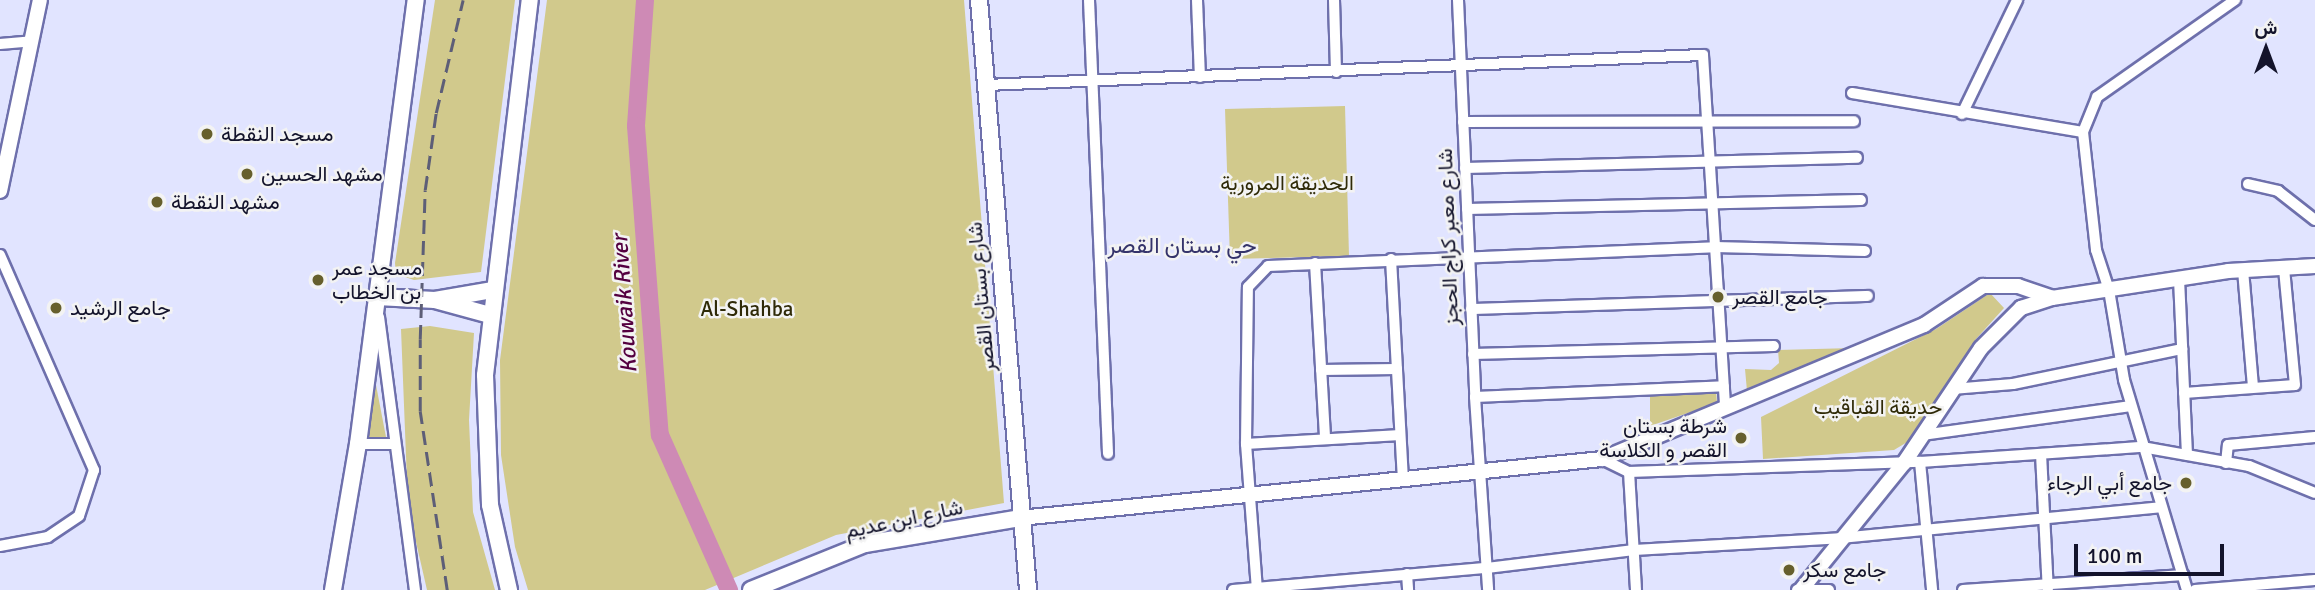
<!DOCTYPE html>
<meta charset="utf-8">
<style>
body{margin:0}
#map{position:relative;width:2315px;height:590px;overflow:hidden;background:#e1e4ff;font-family:Signika,Vazirmatn,sans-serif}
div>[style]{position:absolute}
.green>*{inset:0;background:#d1c98c}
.river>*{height:18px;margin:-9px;padding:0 9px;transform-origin:9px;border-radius:9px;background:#ce8ab5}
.roads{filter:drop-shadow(2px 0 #6e70ac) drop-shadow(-2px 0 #6e70ac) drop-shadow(0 2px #6e70ac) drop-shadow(0 -2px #6e70ac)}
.minor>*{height:10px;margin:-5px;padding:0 5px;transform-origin:5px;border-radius:5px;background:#fff}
.tertiary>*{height:14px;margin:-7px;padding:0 7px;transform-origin:7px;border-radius:7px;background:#fff}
.secondary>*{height:16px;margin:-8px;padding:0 8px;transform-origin:8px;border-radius:8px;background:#fff}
.rail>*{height:2.5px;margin-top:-1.25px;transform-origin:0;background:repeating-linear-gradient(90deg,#5d5e77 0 14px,transparent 0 21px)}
.dots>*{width:19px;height:19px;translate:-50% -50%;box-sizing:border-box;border:4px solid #f3f3f3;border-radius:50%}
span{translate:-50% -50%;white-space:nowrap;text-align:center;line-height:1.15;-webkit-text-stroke:5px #f3f3f3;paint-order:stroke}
.poi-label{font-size:21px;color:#13132b}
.left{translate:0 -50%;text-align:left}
.right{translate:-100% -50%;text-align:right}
.park-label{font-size:21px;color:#2f2a07}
.street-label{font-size:21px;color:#13132b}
.neighbourhood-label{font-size:23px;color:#35346b}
.water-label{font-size:23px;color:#540040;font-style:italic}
.north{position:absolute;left:2231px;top:14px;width:70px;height:70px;-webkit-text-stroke:5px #f3f3f3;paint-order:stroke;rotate:0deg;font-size:19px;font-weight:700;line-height:28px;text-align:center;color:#13132b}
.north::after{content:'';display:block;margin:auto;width:24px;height:32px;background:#13132b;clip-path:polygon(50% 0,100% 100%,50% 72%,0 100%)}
.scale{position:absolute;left:2074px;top:544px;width:150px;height:32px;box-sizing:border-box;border:4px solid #13132b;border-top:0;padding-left:9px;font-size:21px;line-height:24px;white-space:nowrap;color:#13132b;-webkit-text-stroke:5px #f3f3f3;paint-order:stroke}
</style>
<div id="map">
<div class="green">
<i style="clip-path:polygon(435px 0,515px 0,481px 272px,414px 280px,396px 274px,395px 263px)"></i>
<i style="clip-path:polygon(547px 0,964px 0,1004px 503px,836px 535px,705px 590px,528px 590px,515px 547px,501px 455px,500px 360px)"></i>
<i style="clip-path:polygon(1345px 106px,1349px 256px,1230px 259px,1225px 109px)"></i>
<i style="clip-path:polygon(1990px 293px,2004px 308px,1976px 339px,1909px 441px,1894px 450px,1763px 459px,1761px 417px,1936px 329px)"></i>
<i style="clip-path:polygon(430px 326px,474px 333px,469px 420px,473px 512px,495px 590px,427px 590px,408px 507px,401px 329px)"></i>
<i style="clip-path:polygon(1853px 348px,1747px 391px,1745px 369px,1771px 370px,1779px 363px,1778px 350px)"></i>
<i style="clip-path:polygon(376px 385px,386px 437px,367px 437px)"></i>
<i style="clip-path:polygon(1716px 391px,1717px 403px,1650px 426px,1650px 395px)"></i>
</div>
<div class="river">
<i style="left:645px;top:0;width:126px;rotate:94.1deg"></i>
<i style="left:636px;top:126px;width:310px;rotate:85.6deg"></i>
<i style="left:660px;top:435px;width:170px;rotate:66deg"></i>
</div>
<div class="roads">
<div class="minor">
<i style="left:1089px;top:0;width:454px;rotate:87.6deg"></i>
<i style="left:1197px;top:0;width:77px;rotate:87.8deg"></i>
<i style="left:1334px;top:0;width:72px;rotate:88.4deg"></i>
<i style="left:1458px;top:0;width:397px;rotate:87.5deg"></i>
<i style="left:1475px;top:397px;width:193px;rotate:86.1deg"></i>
<i style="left:0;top:44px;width:32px;rotate:-5deg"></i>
<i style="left:986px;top:85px;width:718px;rotate:-2.4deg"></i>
<i style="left:1703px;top:55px;width:354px;rotate:86.4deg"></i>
<i style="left:1852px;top:93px;width:234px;rotate:9.6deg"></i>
<i style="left:2083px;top:132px;width:38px;rotate:-68deg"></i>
<i style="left:2097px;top:97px;width:169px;rotate:-35.1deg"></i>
<i style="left:1962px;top:114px;width:127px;rotate:-64.2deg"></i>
<i style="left:1463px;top:122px;width:391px;rotate:-0.1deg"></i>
<i style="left:2083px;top:132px;width:119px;rotate:83.7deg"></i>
<i style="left:2096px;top:250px;width:42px;rotate:72deg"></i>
<i style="left:2109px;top:290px;width:91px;rotate:80.5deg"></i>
<i style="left:2124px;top:380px;width:219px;rotate:73.3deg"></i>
<i style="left:1465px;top:168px;width:392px;rotate:-1.5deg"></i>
<i style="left:2248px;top:184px;width:31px;rotate:13deg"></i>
<i style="left:2278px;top:191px;width:47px;rotate:38.1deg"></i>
<i style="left:1467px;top:209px;width:394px;rotate:-1.3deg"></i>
<i style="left:0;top:255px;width:235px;rotate:66.4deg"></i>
<i style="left:94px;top:470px;width:48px;rotate:108.1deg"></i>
<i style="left:79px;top:516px;width:37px;rotate:146deg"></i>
<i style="left:48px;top:537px;width:49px;rotate:169.4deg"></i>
<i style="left:1391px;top:259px;width:220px;rotate:86.9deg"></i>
<i style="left:1315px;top:263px;width:175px;rotate:86.7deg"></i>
<i style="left:2243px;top:270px;width:116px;rotate:85.1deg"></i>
<i style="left:2179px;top:279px;width:176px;rotate:87.4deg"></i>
<i style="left:1471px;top:309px;width:397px;rotate:-1.9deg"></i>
<i style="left:379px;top:317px;width:275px;rotate:82.5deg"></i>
<i style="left:1473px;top:354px;width:301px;rotate:-1.5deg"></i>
<i style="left:1321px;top:370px;width:76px;rotate:-0.8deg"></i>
<i style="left:1952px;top:389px;width:61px;rotate:-4.7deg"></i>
<i style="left:2013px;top:384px;width:173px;rotate:-11.7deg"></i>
<i style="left:2184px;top:393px;width:111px;rotate:-4.1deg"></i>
<i style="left:2295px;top:385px;width:117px;rotate:-95.4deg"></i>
<i style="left:1475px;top:397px;width:249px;rotate:-2.5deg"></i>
<i style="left:1922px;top:435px;width:211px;rotate:-7.9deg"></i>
<i style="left:358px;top:444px;width:36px"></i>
<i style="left:1246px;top:444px;width:154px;rotate:-3.3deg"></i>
<i style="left:2041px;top:454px;width:136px;rotate:87.1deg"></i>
<i style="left:1602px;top:459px;width:30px;rotate:26deg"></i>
<i style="left:1629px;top:472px;width:291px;rotate:-2deg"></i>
<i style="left:1920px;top:462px;width:223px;rotate:-3.9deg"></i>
<i style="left:2142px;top:447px;width:109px;rotate:10.1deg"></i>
<i style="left:2249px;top:466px;width:71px;rotate:22.2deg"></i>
<i style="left:1920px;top:462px;width:129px;rotate:84.6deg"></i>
<i style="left:2226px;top:463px;width:18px;rotate:-84deg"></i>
<i style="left:2228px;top:445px;width:87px;rotate:-5.3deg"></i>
<i style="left:1629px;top:472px;width:118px;rotate:86.6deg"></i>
<i style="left:1407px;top:574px;width:16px;rotate:86deg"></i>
<i style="left:1233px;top:590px;width:255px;rotate:-5deg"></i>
<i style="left:1487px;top:568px;width:148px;rotate:-7deg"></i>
<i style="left:1634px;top:550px;width:206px;rotate:-3.3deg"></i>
<i style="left:1840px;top:538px;width:322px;rotate:-5.5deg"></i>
<i style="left:1257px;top:590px;width:146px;rotate:-94.3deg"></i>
<i style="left:1246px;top:444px;width:157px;rotate:-89.3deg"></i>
<i style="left:1248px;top:287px;width:29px;rotate:-46deg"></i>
<i style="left:1268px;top:266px;width:447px;rotate:-2.4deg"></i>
<i style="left:1715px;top:247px;width:150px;rotate:1.5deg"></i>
<i style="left:1797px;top:590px;width:32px"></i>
<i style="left:1963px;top:590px;width:221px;rotate:-3.9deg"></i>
<i style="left:2195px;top:590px;width:120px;rotate:-4.8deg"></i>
</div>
<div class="tertiary">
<i style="left:0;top:191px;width:195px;rotate:-78.2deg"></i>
<i style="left:1020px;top:518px;width:585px;rotate:-5.79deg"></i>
<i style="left:1602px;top:459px;width:349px;rotate:-22.6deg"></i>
<i style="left:1924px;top:325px;width:71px;rotate:-33.5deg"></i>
<i style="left:1983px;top:286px;width:35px"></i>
<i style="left:2018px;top:286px;width:36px;rotate:19deg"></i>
<i style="left:1801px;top:590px;width:164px;rotate:-51deg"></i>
<i style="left:1904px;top:463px;width:138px;rotate:-56.2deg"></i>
<i style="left:1981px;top:348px;width:57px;rotate:-45deg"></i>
<i style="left:2021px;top:308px;width:33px;rotate:-18deg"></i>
<i style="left:2052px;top:298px;width:178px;rotate:-8.7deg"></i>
<i style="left:2228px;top:271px;width:87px;rotate:-3.3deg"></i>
</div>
<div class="secondary">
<i style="left:979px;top:0;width:592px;rotate:85.25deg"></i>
<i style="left:377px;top:297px;width:58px;rotate:3deg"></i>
<i style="left:435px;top:300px;width:57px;rotate:15.3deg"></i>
<i style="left:435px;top:300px;width:59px;rotate:-9.8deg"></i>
<i style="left:333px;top:590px;width:148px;rotate:-80.3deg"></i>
<i style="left:358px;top:444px;width:448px;rotate:-82.6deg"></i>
<i style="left:509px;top:590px;width:87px;rotate:-102.6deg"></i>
<i style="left:490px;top:505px;width:130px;rotate:-92.2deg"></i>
<i style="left:485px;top:375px;width:378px;rotate:-83.2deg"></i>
<i style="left:751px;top:590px;width:123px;rotate:-22deg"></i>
<i style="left:865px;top:544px;width:157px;rotate:-9.5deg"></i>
</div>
</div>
<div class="rail">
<i style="left:447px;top:590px;width:181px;rotate:-98.6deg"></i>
<i style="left:420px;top:411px;width:72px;rotate:-90deg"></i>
<i style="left:420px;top:339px;width:149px;rotate:-88.1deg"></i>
<i style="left:425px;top:190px;width:78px;rotate:-81.9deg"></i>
<i style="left:436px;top:113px;width:116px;rotate:-76.6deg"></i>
</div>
<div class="dots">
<i style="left:207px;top:134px;background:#665f2c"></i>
<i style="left:247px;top:174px;background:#665f2c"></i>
<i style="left:157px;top:202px;background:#665f2c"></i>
<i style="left:318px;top:280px;background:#665f2c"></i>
<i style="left:1718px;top:297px;background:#665f2c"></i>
<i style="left:56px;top:308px;background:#665f2c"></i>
<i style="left:1741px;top:438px;background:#665f2c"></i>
<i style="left:2186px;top:483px;background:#665f2c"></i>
<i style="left:1789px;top:570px;background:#665f2c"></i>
</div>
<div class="poi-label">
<span class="left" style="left:221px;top:134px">مسجد النقطة</span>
<span class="left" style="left:261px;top:174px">مشهد الحسين</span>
<span class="left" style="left:171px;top:202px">مشهد النقطة</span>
<span class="left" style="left:332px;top:280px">مسجد عمر<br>بن الخطاب</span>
<span class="left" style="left:1732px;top:297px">جامع القصر</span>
<span class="left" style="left:70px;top:308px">جامع الرشيد</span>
<span class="right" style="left:1727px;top:438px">شرطة بستان<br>القصر و الكلاسة</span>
<span class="right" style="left:2172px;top:483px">جامع أبي الرجاء</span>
<span class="left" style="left:1803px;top:570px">جامع سكر</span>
</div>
<div class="park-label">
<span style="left:1287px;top:183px">الحديقة المرورية</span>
<span style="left:747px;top:309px">Al-Shahba</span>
<span style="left:1878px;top:407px">حديقة القباقيب</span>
</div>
<div class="street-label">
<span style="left:1448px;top:237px;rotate:-92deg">شارع معبر كراج الحجز</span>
<span style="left:981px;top:297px;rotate:-95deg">شارع بستان القصر</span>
<span style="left:904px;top:519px;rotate:-12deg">شارع ابن عديم</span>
</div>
<div class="neighbourhood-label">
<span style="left:1182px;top:246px">حي بستان القصر</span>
</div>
<div class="water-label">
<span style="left:625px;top:304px;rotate:-94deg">Kouwaik River</span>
</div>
<div class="north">ش</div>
<div class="scale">100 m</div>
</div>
